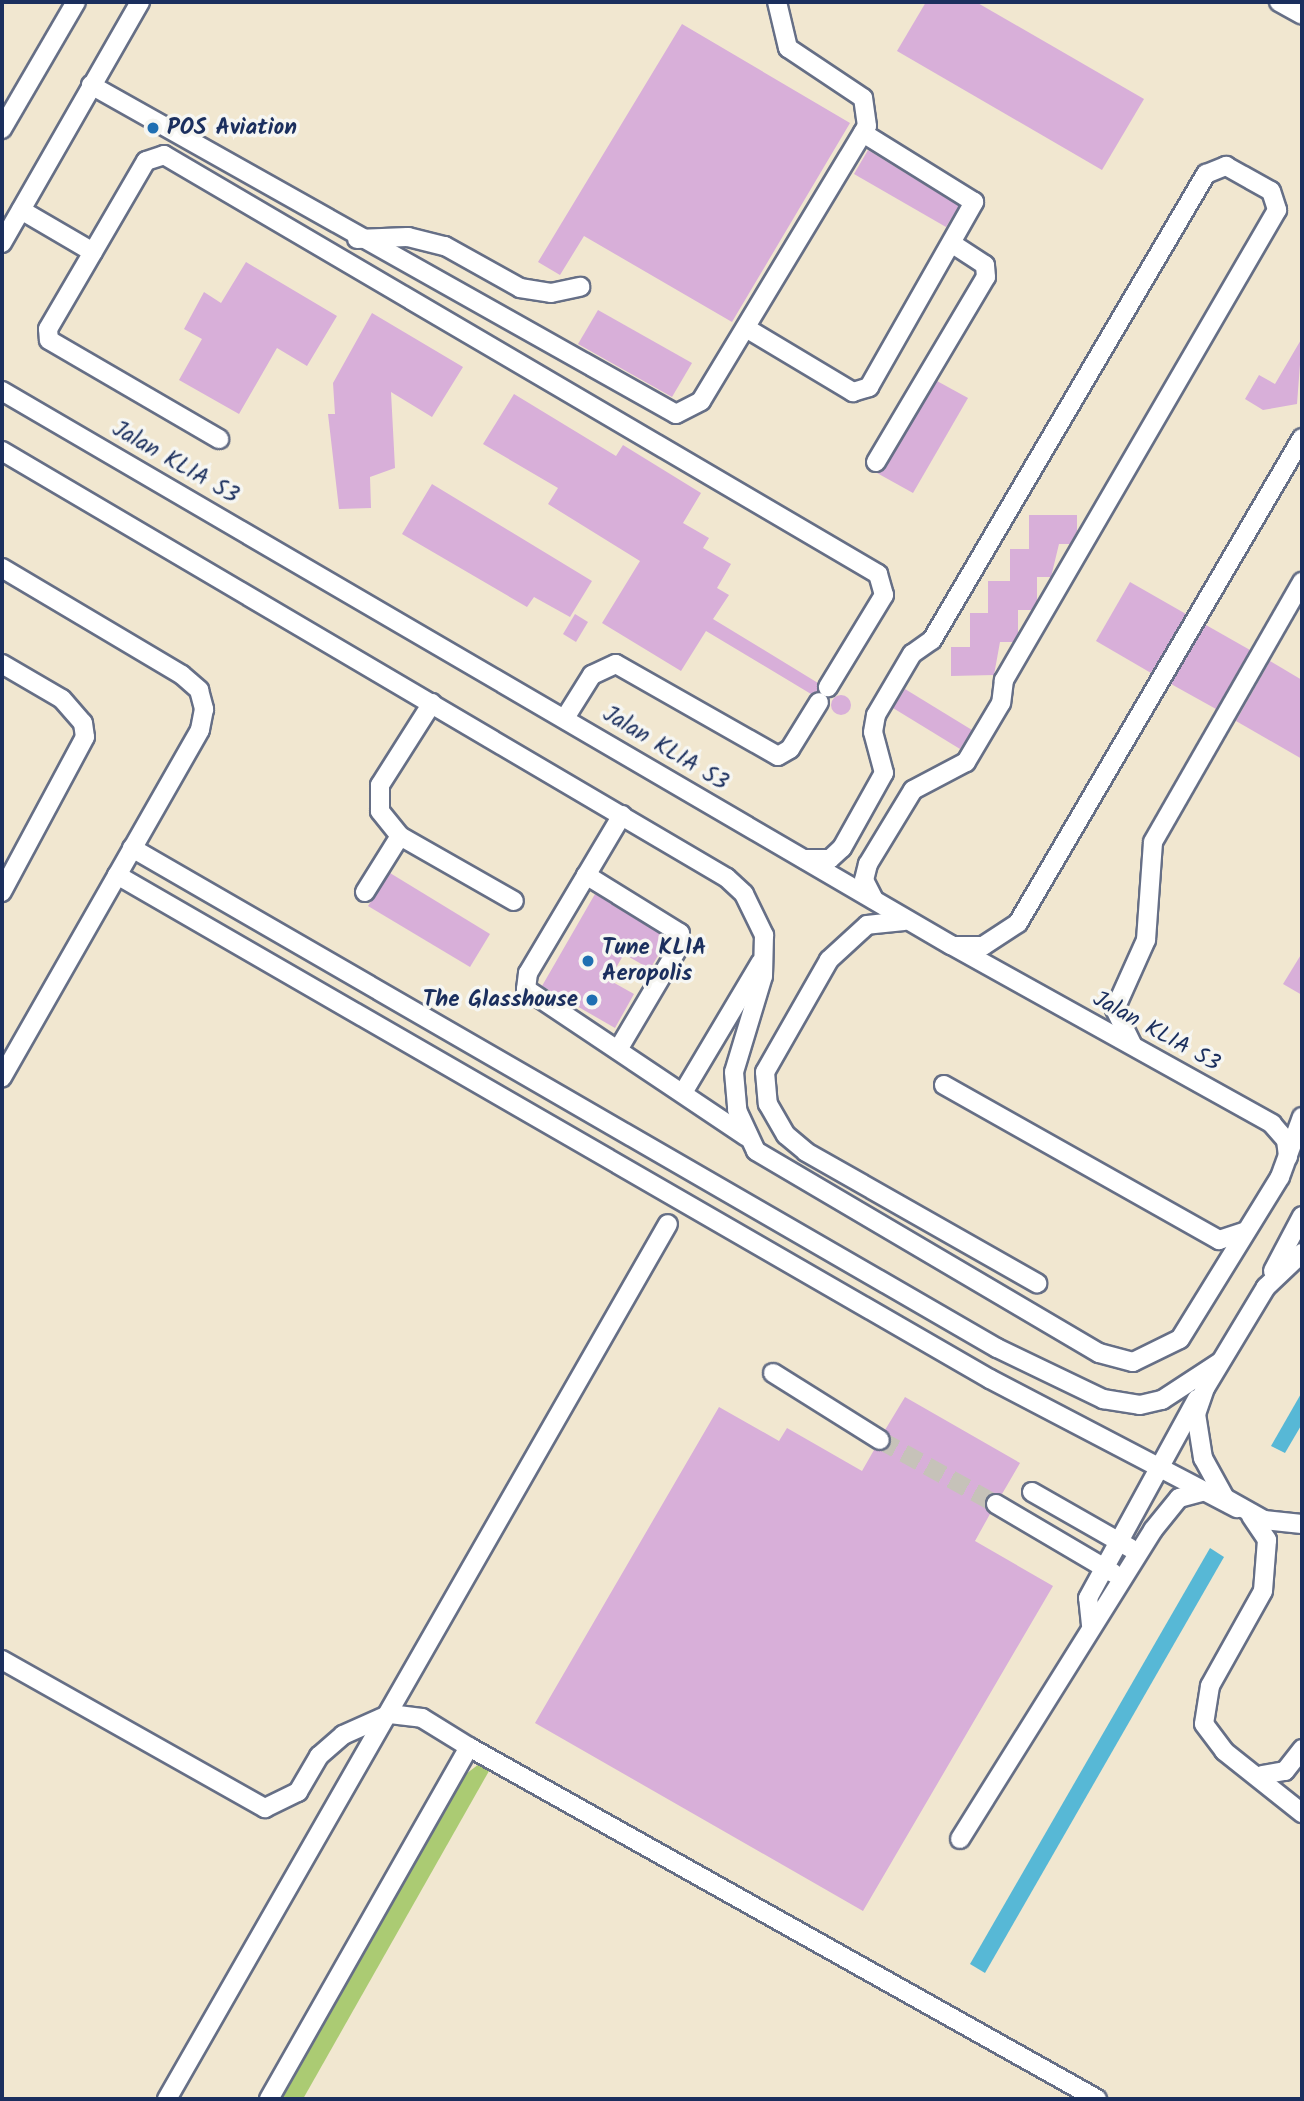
<!DOCTYPE html>
<style>
body{margin:0}
#map{position:relative;width:1304px;height:2101px;overflow:hidden;background:#f1e7d0;font-family:Kalam,sans-serif}
div>[style]{position:absolute}
.green>*{inset:0;background:#abcb73}
.water>*{inset:0;background:#57b8d6}
.building>*{inset:0;background:#d8afd9}
.round{border-radius:50%}
.minor-tunnel>*{height:18px;margin-top:-9px;transform-origin:0;background:repeating-linear-gradient(90deg,#c6c2b9 0 18px,transparent 0 27px)}
.roads{filter:drop-shadow(2px 0 #666f86) drop-shadow(-2px 0 #666f86) drop-shadow(0 2px #666f86) drop-shadow(0 -2px #666f86)}
.minor>*{height:18px;margin:-9px;padding:0 9px;transform-origin:9px;border-radius:9px;background:#fff}
.dots>*{width:19px;height:19px;translate:-50% -50%;box-sizing:border-box;border:4px solid #f6f6f2;border-radius:50%}
span{translate:-50% -50%;white-space:nowrap;text-align:center;line-height:1.15;-webkit-text-stroke:7px #f6f6f2;paint-order:stroke}
.poi-label{font-size:23px;color:#1b2f5e;font-weight:700}
.left{translate:0 -50%;text-align:left}
.right{translate:-100% -50%;text-align:right}
.street-label{font-size:23px;color:#1b2f5e}
.frame{position:absolute;inset:0;border:4px solid #1b2f5e;pointer-events:none}
</style>
<div id="map">
<div class="green">
<i style="clip-path:polygon(479px 1764px,489px 1771px,303px 2099px,282px 2099px,466px 1774px)"></i>
</div>
<div class="water">
<i style="clip-path:polygon(1302px 1392px,1302px 1424px,1285px 1453px,1271px 1446px)"></i>
<i style="clip-path:polygon(1210px 1548px,1224px 1557px,985px 1973px,970px 1964px)"></i>
</div>
<div class="building">
<i style="clip-path:polygon(926px 2px,976px 2px,1144px 99px,1102px 170px,897px 51px)"></i>
<i style="clip-path:polygon(682px 24px,850px 123px,732px 322px,584px 236px,560px 275px,538px 262px)"></i>
<i style="clip-path:polygon(868px 150px,959px 206px,946px 227px,854px 174px)"></i>
<i style="clip-path:polygon(246px 262px,337px 316px,307px 366px,277px 348px,239px 414px,179px 380px,202px 339px,184px 329px,204px 292px,221px 303px)"></i>
<i style="clip-path:polygon(598px 310px,692px 363px,672px 397px,578px 344px)"></i>
<i style="clip-path:polygon(372px 313px,463px 367px,432px 417px,391px 392px,395px 468px,370px 477px,371px 508px,339px 509px,328px 414px,335px 414px,333px 383px)"></i>
<i style="clip-path:polygon(1302px 338px,1297px 404px,1263px 410px,1245px 399px,1259px 375px,1275px 384px)"></i>
<i style="clip-path:polygon(937px 381px,968px 398px,913px 493px,877px 473px)"></i>
<i style="clip-path:polygon(514px 394px,616px 456px,623px 445px,701px 493px,683px 523px,709px 538px,703px 548px,731px 564px,717px 588px,729px 595px,713px 619px,818px 683px,818px 691px,811px 694px,706px 631px,681px 671px,602px 623px,640px 561px,548px 504px,558px 488px,483px 444px)"></i>
<i style="clip-path:polygon(432px 484px,592px 581px,570px 617px,534px 597px,527px 607px,402px 534px)"></i>
<i style="clip-path:polygon(1029px 515px,1077px 515px,1077px 531px,1070px 544px,1059px 544px,1051px 577px,1037px 577px,1037px 601px,1032px 610px,1018px 610px,1018px 633px,1013px 642px,1000px 642px,994px 675px,951px 676px,951px 647px,970px 647px,970px 613px,988px 613px,988px 581px,1010px 581px,1010px 549px,1029px 549px)"></i>
<i style="clip-path:polygon(1130px 582px,1186px 614px,1151px 673px,1096px 641px)"></i>
<i style="clip-path:polygon(575px 614px,588px 622px,576px 642px,563px 634px)"></i>
<i style="clip-path:polygon(1206px 625px,1250px 650px,1216px 709px,1171px 684px)"></i>
<i style="clip-path:polygon(1270px 661px,1302px 680px,1302px 759px,1236px 721px)"></i>
<i style="clip-path:polygon(905px 689px,972px 730px,960px 749px,893px 708px)"></i>
<i class="round" style="left:831px;top:695px;width:20px;height:20px"></i>
<i style="clip-path:polygon(390px 873px,490px 934px,470px 967px,368px 906px)"></i>
<i style="clip-path:polygon(595px 894px,668px 939px,650px 969px,624px 954px,609px 980px,634px 994px,615px 1028px,542px 986px)"></i>
<i style="clip-path:polygon(1302px 953px,1302px 995px,1283px 984px)"></i>
<i style="clip-path:polygon(905px 1397px,1020px 1463px,1002px 1494px,986px 1499px,990px 1514px,975px 1541px,1053px 1586px,863px 1911px,535px 1723px,719px 1407px,779px 1441px,787px 1428px,862px 1471px,874px 1450px,890px 1445px,885px 1430px)"></i>
</div>
<div class="minor-tunnel">
<i style="left:880px;top:1440px;width:132px;rotate:28.9deg"></i>
</div>
<div class="roads">
<div class="minor">
<i style="left:1279px;top:2px;width:26px;rotate:29deg"></i>
<i style="left:91px;top:85px;width:671px;rotate:29.35deg"></i>
<i style="left:676px;top:414px;width:28px;rotate:-27deg"></i>
<i style="left:701px;top:401px;width:321px;rotate:-58.9deg"></i>
<i style="left:867px;top:126px;width:28px;rotate:-98deg"></i>
<i style="left:863px;top:98px;width:90px;rotate:-146.3deg"></i>
<i style="left:788px;top:48px;width:47px;rotate:-103.4deg"></i>
<i style="left:2px;top:129px;width:147px;rotate:-59.8deg"></i>
<i style="left:21px;top:210px;width:83px;rotate:30.3deg"></i>
<i style="left:93px;top:252px;width:105px;rotate:-59.8deg"></i>
<i style="left:146px;top:161px;width:19px;rotate:-18deg"></i>
<i style="left:164px;top:155px;width:828px;rotate:30.41deg"></i>
<i style="left:878px;top:574px;width:22px;rotate:74deg"></i>
<i style="left:884px;top:595px;width:108px;rotate:121.3deg"></i>
<i style="left:357px;top:239px;width:51px;rotate:-2.2deg"></i>
<i style="left:408px;top:237px;width:38px;rotate:14deg"></i>
<i style="left:445px;top:246px;width:86px;rotate:29.2deg"></i>
<i style="left:520px;top:288px;width:31px;rotate:9deg"></i>
<i style="left:551px;top:293px;width:30px;rotate:-12deg"></i>
<i style="left:2px;top:243px;width:278px;rotate:-60.2deg"></i>
<i style="left:93px;top:252px;width:89px;rotate:120.3deg"></i>
<i style="left:48px;top:329px;width:11px;rotate:85deg"></i>
<i style="left:49px;top:340px;width:197px;rotate:30.2deg"></i>
<i style="left:746px;top:328px;width:125px;rotate:30.9deg"></i>
<i style="left:853px;top:392px;width:17px;rotate:-17deg"></i>
<i style="left:869px;top:387px;width:213px;rotate:-60.4deg"></i>
<i style="left:974px;top:202px;width:131px;rotate:-148.1deg"></i>
<i style="left:2px;top:391px;width:1099px;rotate:30.28deg"></i>
<i style="left:951px;top:945px;width:368px;rotate:29.1deg"></i>
<i style="left:1272px;top:1124px;width:21px;rotate:49deg"></i>
<i style="left:1286px;top:1140px;width:17px;rotate:83deg"></i>
<i style="left:2px;top:451px;width:841px;rotate:30.5deg"></i>
<i style="left:727px;top:878px;width:23px;rotate:43deg"></i>
<i style="left:744px;top:894px;width:46px;rotate:64deg"></i>
<i style="left:764px;top:935px;width:41px;rotate:91.4deg"></i>
<i style="left:763px;top:976px;width:100px;rotate:106.8deg"></i>
<i style="left:734px;top:1072px;width:38px;rotate:85deg"></i>
<i style="left:737px;top:1110px;width:45px;rotate:65.1deg"></i>
<i style="left:756px;top:1151px;width:398px;rotate:30.5deg"></i>
<i style="left:1099px;top:1353px;width:35px;rotate:15deg"></i>
<i style="left:1133px;top:1362px;width:52px;rotate:-26.1deg"></i>
<i style="left:1180px;top:1339px;width:190px;rotate:-58.3deg"></i>
<i style="left:1280px;top:1177px;width:64px;rotate:-69.9deg"></i>
<i style="left:876px;top:462px;width:215px;rotate:-59.3deg"></i>
<i style="left:986px;top:277px;width:12px;rotate:-95deg"></i>
<i style="left:985px;top:265px;width:38px;rotate:-147deg"></i>
<i style="left:2px;top:568px;width:209px;rotate:30.7deg"></i>
<i style="left:182px;top:675px;width:23px;rotate:41deg"></i>
<i style="left:199px;top:690px;width:20px;rotate:75deg"></i>
<i style="left:204px;top:709px;width:21px;rotate:101deg"></i>
<i style="left:200px;top:730px;width:400px;rotate:119.7deg"></i>
<i style="left:2px;top:664px;width:69px;rotate:30.3deg"></i>
<i style="left:62px;top:699px;width:32px;rotate:49deg"></i>
<i style="left:83px;top:723px;width:14px;rotate:82deg"></i>
<i style="left:85px;top:737px;width:176px;rotate:118.2deg"></i>
<i style="left:565px;top:718px;width:51px;rotate:-57.9deg"></i>
<i style="left:592px;top:675px;width:26px;rotate:-25deg"></i>
<i style="left:616px;top:664px;width:186px;rotate:29.6deg"></i>
<i style="left:778px;top:756px;width:14px;rotate:-30deg"></i>
<i style="left:790px;top:749px;width:55px;rotate:-58.3deg"></i>
<i style="left:622px;top:815px;width:184px;rotate:120.7deg"></i>
<i style="left:528px;top:973px;width:16px;rotate:97deg"></i>
<i style="left:526px;top:989px;width:265px;rotate:33.8deg"></i>
<i style="left:400px;top:836px;width:32px;rotate:-129deg"></i>
<i style="left:380px;top:811px;width:26px;rotate:-90deg"></i>
<i style="left:380px;top:785px;width:97px;rotate:-57.6deg"></i>
<i style="left:132px;top:848px;width:999px;rotate:30.03deg"></i>
<i style="left:997px;top:1348px;width:118px;rotate:25.7deg"></i>
<i style="left:1103px;top:1399px;width:37px;rotate:9deg"></i>
<i style="left:1140px;top:1405px;width:23px;rotate:-13deg"></i>
<i style="left:1162px;top:1400px;width:69px;rotate:-33.2deg"></i>
<i style="left:804px;top:859px;width:26px"></i>
<i style="left:830px;top:859px;width:16px;rotate:-43deg"></i>
<i style="left:842px;top:848px;width:86px;rotate:-60.8deg"></i>
<i style="left:884px;top:773px;width:42px;rotate:-105deg"></i>
<i style="left:873px;top:732px;width:17px;rotate:-80deg"></i>
<i style="left:876px;top:715px;width:71px;rotate:-59.5deg"></i>
<i style="left:912px;top:654px;width:24px;rotate:-35deg"></i>
<i style="left:932px;top:640px;width:541px;rotate:-59.55deg"></i>
<i style="left:1206px;top:174px;width:22px;rotate:-22deg"></i>
<i style="left:1226px;top:166px;width:51px;rotate:29.1deg"></i>
<i style="left:1271px;top:191px;width:20px;rotate:72deg"></i>
<i style="left:1277px;top:210px;width:544px;rotate:120.15deg"></i>
<i style="left:1004px;top:680px;width:23px;rotate:97deg"></i>
<i style="left:1001px;top:703px;width:69px;rotate:120.7deg"></i>
<i style="left:966px;top:762px;width:60px;rotate:152.2deg"></i>
<i style="left:913px;top:790px;width:87px;rotate:121.3deg"></i>
<i style="left:868px;top:864px;width:16px;rotate:104deg"></i>
<i style="left:864px;top:880px;width:22px;rotate:63deg"></i>
<i style="left:117px;top:875px;width:1008px;rotate:30deg"></i>
<i style="left:990px;top:1379px;width:279px;rotate:27.6deg"></i>
<i style="left:586px;top:875px;width:110px;rotate:31.7deg"></i>
<i style="left:680px;top:933px;width:12px;rotate:90deg"></i>
<i style="left:680px;top:945px;width:122px;rotate:120.6deg"></i>
<i style="left:365px;top:892px;width:66px;rotate:-58deg"></i>
<i style="left:400px;top:836px;width:131px;rotate:29.7deg"></i>
<i style="left:904px;top:921px;width:37px;rotate:174deg"></i>
<i style="left:867px;top:925px;width:52px;rotate:137.4deg"></i>
<i style="left:829px;top:960px;width:129px;rotate:119.7deg"></i>
<i style="left:765px;top:1072px;width:32px;rotate:85deg"></i>
<i style="left:768px;top:1104px;width:36px;rotate:60deg"></i>
<i style="left:786px;top:1135px;width:26px;rotate:40deg"></i>
<i style="left:806px;top:1152px;width:266px;rotate:29.6deg"></i>
<i style="left:954px;top:946px;width:29px"></i>
<i style="left:983px;top:946px;width:42px;rotate:-33.3deg"></i>
<i style="left:1018px;top:923px;width:562px;rotate:-59.65deg"></i>
<i style="left:1132px;top:1044px;width:39px;rotate:-116deg"></i>
<i style="left:1115px;top:1009px;width:76px;rotate:-65.8deg"></i>
<i style="left:1146px;top:940px;width:98px;rotate:-85.9deg"></i>
<i style="left:1153px;top:842px;width:300px;rotate:-60.2deg"></i>
<i style="left:944px;top:1085px;width:316px;rotate:29.4deg"></i>
<i style="left:1219px;top:1240px;width:28px;rotate:-18deg"></i>
<i style="left:684px;top:1091px;width:150px;rotate:-59.2deg"></i>
<i style="left:1302px;top:1253px;width:50px;rotate:136.6deg"></i>
<i style="left:1266px;top:1287px;width:118px;rotate:121.1deg"></i>
<i style="left:1205px;top:1388px;width:28px;rotate:109deg"></i>
<i style="left:1196px;top:1414px;width:45px;rotate:81deg"></i>
<i style="left:1203px;top:1458px;width:46px;rotate:61.2deg"></i>
<i style="left:1225px;top:1498px;width:45px;rotate:29.4deg"></i>
<i style="left:1264px;top:1520px;width:38px;rotate:6deg"></i>
<i style="left:1273px;top:1271px;width:62px;rotate:-62.2deg"></i>
<i style="left:773px;top:1373px;width:126px;rotate:32.1deg"></i>
<i style="left:1032px;top:1492px;width:113px;rotate:29.7deg"></i>
<i style="left:996px;top:1504px;width:136px;rotate:30.5deg"></i>
<i style="left:1251px;top:1516px;width:29px;rotate:56deg"></i>
<i style="left:1267px;top:1540px;width:51px;rotate:94.5deg"></i>
<i style="left:1263px;top:1591px;width:109px;rotate:119.2deg"></i>
<i style="left:1210px;top:1686px;width:38px;rotate:99deg"></i>
<i style="left:1204px;top:1724px;width:34px;rotate:53deg"></i>
<i style="left:1224px;top:1751px;width:100px;rotate:38.5deg"></i>
<i style="left:1091px;top:1625px;width:27px;rotate:-96deg"></i>
<i style="left:1088px;top:1598px;width:227px;rotate:-61.3deg"></i>
<i style="left:2px;top:1660px;width:302px;rotate:29.4deg"></i>
<i style="left:265px;top:1808px;width:37px;rotate:-26deg"></i>
<i style="left:298px;top:1792px;width:42px;rotate:-59.7deg"></i>
<i style="left:319px;top:1756px;width:32px;rotate:-41deg"></i>
<i style="left:343px;top:1735px;width:51px;rotate:-24.1deg"></i>
<i style="left:390px;top:1714px;width:32px;rotate:7deg"></i>
<i style="left:422px;top:1718px;width:55px;rotate:31.7deg"></i>
<i style="left:1262px;top:1775px;width:23px;rotate:-10deg"></i>
<i style="left:1285px;top:1771px;width:28px;rotate:-52deg"></i>
<i style="left:960px;top:1839px;width:364px;rotate:-58deg"></i>
<i style="left:1153px;top:1530px;width:41px;rotate:-50.9deg"></i>
<i style="left:1179px;top:1498px;width:27px;rotate:-15deg"></i>
<i style="left:167px;top:2099px;width:1008px;rotate:-60.21deg"></i>
<i style="left:269px;top:2099px;width:405px;rotate:-60.4deg"></i>
<i style="left:469px;top:1747px;width:720px;rotate:29.27deg"></i>
</div>
</div>
<div class="dots">
<i style="left:153px;top:128px;background:#1f6fb2"></i>
<i style="left:588px;top:961px;background:#1f6fb2"></i>
<i style="left:592px;top:1000px;background:#1f6fb2"></i>
</div>
<div class="poi-label">
<span class="left" style="left:167px;top:128px">POS Aviation</span>
<span class="left" style="left:602px;top:961px">Tune KLIA<br>Aeropolis</span>
<span class="right" style="left:578px;top:1000px">The Glasshouse</span>
</div>
<div class="street-label">
<span style="left:175px;top:463px;rotate:30deg">Jalan KLIA S3</span>
<span style="left:665px;top:749px;rotate:31deg">Jalan KLIA S3</span>
<span style="left:1156px;top:1032px;rotate:29deg">Jalan KLIA S3</span>
</div>
<div class="frame"></div>
</div>
